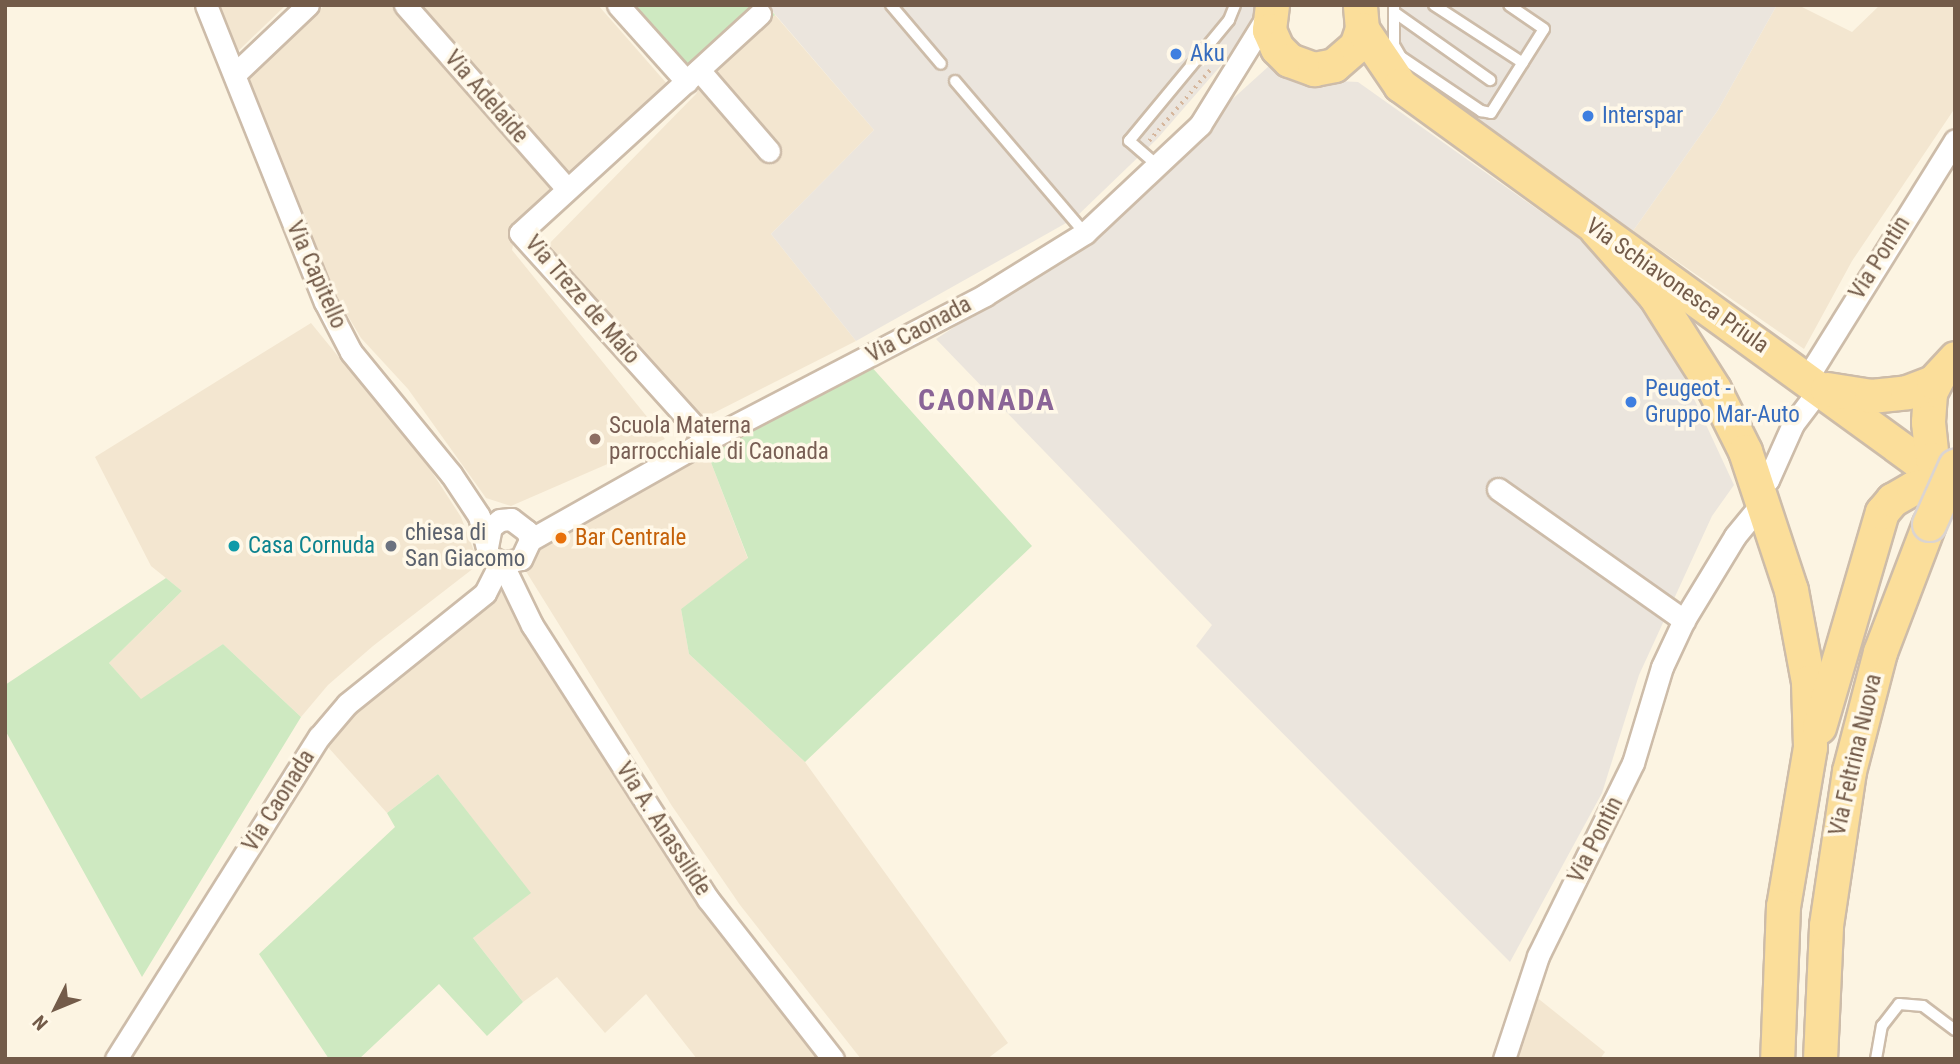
<!DOCTYPE html>
<style>
body{margin:0}
#map{position:relative;width:1960px;height:1064px;overflow:hidden;background:#fcf4e2;font-family:"Roboto Condensed",sans-serif}
div>[style]{position:absolute}
.residential>*{inset:0;background:#f3e6d0}
.industrial>*{inset:0;background:#ebe5dd}
.green>*{inset:0;background:#cee9c1}
.path>*{height:3.5px;margin-top:-1.75px;transform-origin:0;background:repeating-linear-gradient(90deg,#d6b79d 0 2px,transparent 0 7px)}
.roads{filter:drop-shadow(2px 0 #cdbca9) drop-shadow(-2px 0 #cdbca9) drop-shadow(0 2px #cdbca9) drop-shadow(0 -2px #cdbca9)}
.lane>*{height:10px;margin:-5px;padding:0 5px;transform-origin:5px;border-radius:5px;background:#fff}
.street>*{height:21px;margin:-10.5px;padding:0 10.5px;transform-origin:10.5px;border-radius:10.5px;background:#fff}
.primary>*{height:33px;margin:-16.5px;padding:0 16.5px;transform-origin:16.5px;border-radius:16.5px;background:#fbde9a}
.bridges{filter:drop-shadow(2px 0 #dbd4d0) drop-shadow(-2px 0 #dbd4d0) drop-shadow(0 2px #dbd4d0) drop-shadow(0 -2px #dbd4d0)}
.primary-bridge>*{height:33px;margin:-16.5px;padding:0 16.5px;transform-origin:16.5px;border-radius:16.5px;background:#fbde9a}
.dots>*{width:19px;height:19px;translate:-50% -50%;box-sizing:border-box;border:4px solid #fff8e8;border-radius:50%}
span{translate:-50% -50%;white-space:nowrap;text-align:center;line-height:1.15;-webkit-text-stroke:7px #fff8e8;paint-order:stroke}
.shop-label{font-size:23px;color:#366cbe}
.left{translate:0 -50%;text-align:left}
.street-label{font-size:23px;color:#735b49}
.education-label{font-size:23px;color:#785e54}
.worship-label{font-size:23px;color:#5b616d}
.food-label{font-size:23px;color:#c56008}
.culture-label{font-size:23px;color:#0d838f}
.district-label{font-size:30px;color:#8a6497;font-weight:700;letter-spacing:2px}
.frame{position:absolute;inset:0;border:7px solid #735b49;pointer-events:none}
.north{position:absolute;left:21px;top:973px;width:70px;height:70px;-webkit-text-stroke:5px #fff8e8;paint-order:stroke;rotate:227deg;font-size:19px;font-weight:700;line-height:28px;text-align:center;color:#735b49}
.north::after{content:'';display:block;margin:auto;width:24px;height:32px;background:#735b49;clip-path:polygon(50% 0,100% 100%,50% 72%,0 100%)}
</style>
<div id="map">
<div class="residential">
<i style="clip-path:polygon(215px 5px,286px 5px,235px 54px)"></i>
<i style="clip-path:polygon(325px 5px,598px 5px,668px 85px,514px 241px,512px 250px,665px 439px,511px 506px,486px 498px,408px 389px,361px 338px,327px 281px,245px 79px)"></i>
<i style="clip-path:polygon(1777px 5px,1798px 5px,1852px 32px,1880px 5px,1955px 5px,1955px 108px,1852px 261px,1804px 349px,1633px 231px,1718px 110px)"></i>
<i style="clip-path:polygon(775px 15px,874px 130px,771px 234px,856px 341px,688px 426px,544px 249px,696px 94px,700px 86px,696px 77px)"></i>
<i style="clip-path:polygon(311px 323px,430px 469px,461px 517px,479px 564px,373px 646px,328px 685px,301px 717px,223px 644px,141px 700px,109px 663px,182px 591px,151px 566px,95px 457px)"></i>
<i style="clip-path:polygon(705px 447px,748px 559px,681px 609px,689px 654px,805px 762px,1008px 1043px,987px 1059px,861px 1059px,740px 905px,672px 806px,522px 565px,537px 547px)"></i>
<i style="clip-path:polygon(497px 584px,645px 823px,715px 924px,821px 1059px,697px 1059px,646px 994px,605px 1033px,557px 977px,523px 1002px,473px 938px,530px 893px,438px 774px,387px 813px,319px 737px)"></i>
<i style="clip-path:polygon(1530px 992px,1605px 1052px,1600px 1059px,1509px 1059px)"></i>
</div>
<div class="industrial">
<i style="clip-path:polygon(767px 5px,1263px 5px,1224px 62px,1157px 139px,1075px 218px,856px 341px,771px 234px,874px 130px)"></i>
<i style="clip-path:polygon(1388px 5px,1777px 5px,1718px 110px,1633px 231px,1387px 56px)"></i>
<i style="clip-path:polygon(1269px 66px,1296px 79px,1358px 82px,1609px 260px,1682px 373px,1734px 485px,1712px 516px,1639px 675px,1602px 793px,1510px 962px,1196px 646px,1212px 625px,936px 339px,1048px 266px)"></i>
</div>
<div class="green">
<i style="clip-path:polygon(634px 5px,767px 5px,775px 15px,696px 77px)"></i>
<i style="clip-path:polygon(869px 364px,1032px 546px,805px 762px,689px 654px,681px 609px,748px 558px,705px 447px)"></i>
<i style="clip-path:polygon(166px 578px,182px 591px,109px 663px,141px 699px,223px 644px,301px 717px,142px 977px,5px 730px,5px 685px)"></i>
<i style="clip-path:polygon(438px 774px,531px 893px,473px 938px,523px 1002px,487px 1036px,439px 984px,359px 1059px,329px 1059px,259px 954px,395px 827px,387px 813px)"></i>
</div>
<div class="path">
<i style="left:1149px;top:141px;width:94px;rotate:-49.3deg"></i>
</div>
<div class="roads">
<div class="lane">
<i style="left:891px;top:5px;width:77px;rotate:49.7deg"></i>
<i style="left:1394px;top:5px;width:40px;rotate:90deg"></i>
<i style="left:1394px;top:45px;width:14px;rotate:60deg"></i>
<i style="left:1401px;top:57px;width:97px;rotate:34deg"></i>
<i style="left:1481px;top:111px;width:10px;rotate:11deg"></i>
<i style="left:1491px;top:113px;width:99px;rotate:-57.8deg"></i>
<i style="left:1544px;top:29px;width:42px;rotate:-145.6deg"></i>
<i style="left:1434px;top:5px;width:106px;rotate:33.1deg"></i>
<i style="left:1394px;top:12px;width:118px;rotate:35.3deg"></i>
<i style="left:955px;top:81px;width:200px;rotate:49.5deg"></i>
<i style="left:1157px;top:165px;width:37px;rotate:-139deg"></i>
<i style="left:1129px;top:141px;width:157px;rotate:-50.4deg"></i>
<i style="left:1229px;top:20px;width:16px;rotate:-68deg"></i>
<i style="left:1876px;top:1059px;width:34px;rotate:-80deg"></i>
<i style="left:1882px;top:1026px;width:28px;rotate:-52deg"></i>
<i style="left:1899px;top:1004px;width:24px;rotate:5deg"></i>
<i style="left:1923px;top:1006px;width:40px;rotate:37deg"></i>
</div>
<div class="street">
<i style="left:206px;top:5px;width:320px;rotate:68.2deg"></i>
<i style="left:325px;top:302px;width:56px;rotate:62.5deg"></i>
<i style="left:351px;top:352px;width:158px;rotate:50.7deg"></i>
<i style="left:451px;top:474px;width:50px;rotate:56.3deg"></i>
<i style="left:479px;top:516px;width:33px;rotate:76deg"></i>
<i style="left:405px;top:5px;width:245px;rotate:48.6deg"></i>
<i style="left:618px;top:5px;width:103px;rotate:48.1deg"></i>
<i style="left:699px;top:70px;width:107px;rotate:49.2deg"></i>
<i style="left:236px;top:73px;width:99px;rotate:-43.4deg"></i>
<i style="left:1807px;top:378px;width:280px;rotate:-58.1deg"></i>
<i style="left:707px;top:440px;width:279px;rotate:-132.1deg"></i>
<i style="left:520px;top:233px;width:325px;rotate:-42.4deg"></i>
<i style="left:1758px;top:487px;width:12px;rotate:-35deg"></i>
<i style="left:1768px;top:480px;width:61px;rotate:-65.9deg"></i>
<i style="left:1793px;top:424px;width:46px;rotate:-52.9deg"></i>
<i style="left:1498px;top:489px;width:228px;rotate:35.2deg"></i>
<i style="left:530px;top:540px;width:203px;rotate:-29.5deg"></i>
<i style="left:707px;top:440px;width:314px;rotate:-27.5deg"></i>
<i style="left:985px;top:295px;width:118px;rotate:-31.8deg"></i>
<i style="left:1085px;top:233px;width:158px;rotate:-43.2deg"></i>
<i style="left:1200px;top:125px;width:127px;rotate:-58.2deg"></i>
<i style="left:487px;top:547px;width:20px;rotate:-79deg"></i>
<i style="left:491px;top:527px;width:11px;rotate:-38deg"></i>
<i style="left:500px;top:520px;width:11px;rotate:-5deg"></i>
<i style="left:511px;top:519px;width:20px;rotate:37deg"></i>
<i style="left:527px;top:531px;width:9px;rotate:72deg"></i>
<i style="left:530px;top:540px;width:21px;rotate:115deg"></i>
<i style="left:521px;top:559px;width:19px;rotate:168deg"></i>
<i style="left:502px;top:563px;width:10px;rotate:-151deg"></i>
<i style="left:502px;top:563px;width:69px;rotate:64.2deg"></i>
<i style="left:532px;top:625px;width:326px;rotate:57.3deg"></i>
<i style="left:708px;top:899px;width:203px;rotate:52deg"></i>
<i style="left:116px;top:1059px;width:381px;rotate:-57.8deg"></i>
<i style="left:319px;top:737px;width:43px;rotate:-49.7deg"></i>
<i style="left:347px;top:704px;width:177px;rotate:-38.8deg"></i>
<i style="left:485px;top:593px;width:35px;rotate:-63deg"></i>
<i style="left:1504px;top:1059px;width:108px;rotate:-71.7deg"></i>
<i style="left:1538px;top:956px;width:215px;rotate:-63.8deg"></i>
<i style="left:1633px;top:763px;width:100px;rotate:-73.2deg"></i>
<i style="left:1662px;top:667px;width:52px;rotate:-64.9deg"></i>
<i style="left:1684px;top:620px;width:98px;rotate:-58.7deg"></i>
<i style="left:1735px;top:536px;width:44px;rotate:-50.5deg"></i>
</div>
<div class="primary">
<i style="left:1272px;top:5px;width:25px;rotate:97deg"></i>
<i style="left:1269px;top:30px;width:20px;rotate:66deg"></i>
<i style="left:1277px;top:48px;width:17px;rotate:45deg"></i>
<i style="left:1289px;top:60px;width:27px;rotate:20deg"></i>
<i style="left:1314px;top:69px;width:20px;rotate:-11deg"></i>
<i style="left:1334px;top:65px;width:29px;rotate:-41deg"></i>
<i style="left:1356px;top:46px;width:18px;rotate:-71deg"></i>
<i style="left:1362px;top:29px;width:24px;rotate:-95deg"></i>
<i style="left:1362px;top:29px;width:68px;rotate:55.8deg"></i>
<i style="left:1400px;top:85px;width:686px;rotate:35.98deg"></i>
<i style="left:1596px;top:229px;width:89px;rotate:48.6deg"></i>
<i style="left:1655px;top:296px;width:110px;rotate:57.6deg"></i>
<i style="left:1714px;top:389px;width:69px;rotate:63.4deg"></i>
<i style="left:1745px;top:451px;width:146px;rotate:71.7deg"></i>
<i style="left:1791px;top:590px;width:94px;rotate:79.5deg"></i>
<i style="left:1808px;top:682px;width:65px;rotate:88.2deg"></i>
<i style="left:1810px;top:747px;width:161px;rotate:99.6deg"></i>
<i style="left:1783px;top:906px;width:153px;rotate:92.2deg"></i>
<i style="left:1937px;top:379px;width:16px;rotate:117deg"></i>
<i style="left:1930px;top:393px;width:29px;rotate:94deg"></i>
<i style="left:1928px;top:422px;width:37px;rotate:84deg"></i>
<i style="left:1932px;top:459px;width:22px;rotate:63deg"></i>
<i style="left:1827px;top:389px;width:45px;rotate:9deg"></i>
<i style="left:1871px;top:396px;width:36px;rotate:-6deg"></i>
<i style="left:1907px;top:392px;width:28px;rotate:-21deg"></i>
<i style="left:1933px;top:382px;width:33px;rotate:-47deg"></i>
<i style="left:1819px;top:727px;width:224px;rotate:-73.7deg"></i>
<i style="left:1882px;top:512px;width:16px;rotate:-50deg"></i>
<i style="left:1892px;top:500px;width:24px;rotate:-30deg"></i>
<i style="left:1913px;top:488px;width:43px;rotate:-12.1deg"></i>
<i style="left:1820px;top:1059px;width:134px;rotate:-87.4deg"></i>
<i style="left:1826px;top:925px;width:156px;rotate:-81.5deg"></i>
<i style="left:1849px;top:771px;width:123px;rotate:-75.4deg"></i>
<i style="left:1880px;top:652px;width:137px;rotate:-69.1deg"></i>
</div>
</div>
<div class="bridges">
<div class="primary-bridge">
<i style="left:1929px;top:524px;width:64px;rotate:-65.9deg"></i>
</div>
</div>
<div class="dots">
<i style="left:1176px;top:54px;background:#3f7fe0"></i>
<i style="left:1588px;top:116px;background:#3f7fe0"></i>
<i style="left:1631px;top:402px;background:#3f7fe0"></i>
<i style="left:595px;top:439px;background:#8d6e63"></i>
<i style="left:561px;top:538px;background:#e8710a"></i>
<i style="left:234px;top:546px;background:#0f9aa8"></i>
<i style="left:391px;top:546px;background:#6b7280"></i>
</div>
<div class="shop-label">
<span class="left" style="left:1190px;top:54px">Aku</span>
<span class="left" style="left:1602px;top:116px">Interspar</span>
<span class="left" style="left:1645px;top:402px">Peugeot -<br>Gruppo Mar-Auto</span>
</div>
<div class="street-label">
<span style="left:486px;top:97px;rotate:49deg">Via Adelaide</span>
<span style="left:1880px;top:258px;rotate:-58deg">Via Pontin</span>
<span style="left:316px;top:275px;rotate:66deg">Via Capitello</span>
<span style="left:1677px;top:286px;rotate:35deg">Via Schiavonesca Priula</span>
<span style="left:582px;top:300px;rotate:49deg">Via Treze de Maio</span>
<span style="left:919px;top:330px;rotate:-28deg">Via Caonada</span>
<span style="left:1856px;top:755px;rotate:-77deg">Via Feltrina Nuova</span>
<span style="left:279px;top:801px;rotate:-58deg">Via Caonada</span>
<span style="left:663px;top:829px;rotate:57deg">Via A. Anassilide</span>
<span style="left:1596px;top:840px;rotate:-63deg">Via Pontin</span>
</div>
<div class="education-label">
<span class="left" style="left:609px;top:439px">Scuola Materna<br>parrocchiale di Caonada</span>
</div>
<div class="worship-label">
<span class="left" style="left:405px;top:546px">chiesa di<br>San Giacomo</span>
</div>
<div class="food-label">
<span class="left" style="left:575px;top:538px">Bar Centrale</span>
</div>
<div class="culture-label">
<span class="left" style="left:248px;top:546px">Casa Cornuda</span>
</div>
<div class="district-label">
<span style="left:987px;top:400px">CAONADA</span>
</div>
<div class="frame"></div>
<div class="north">N</div>
</div>
